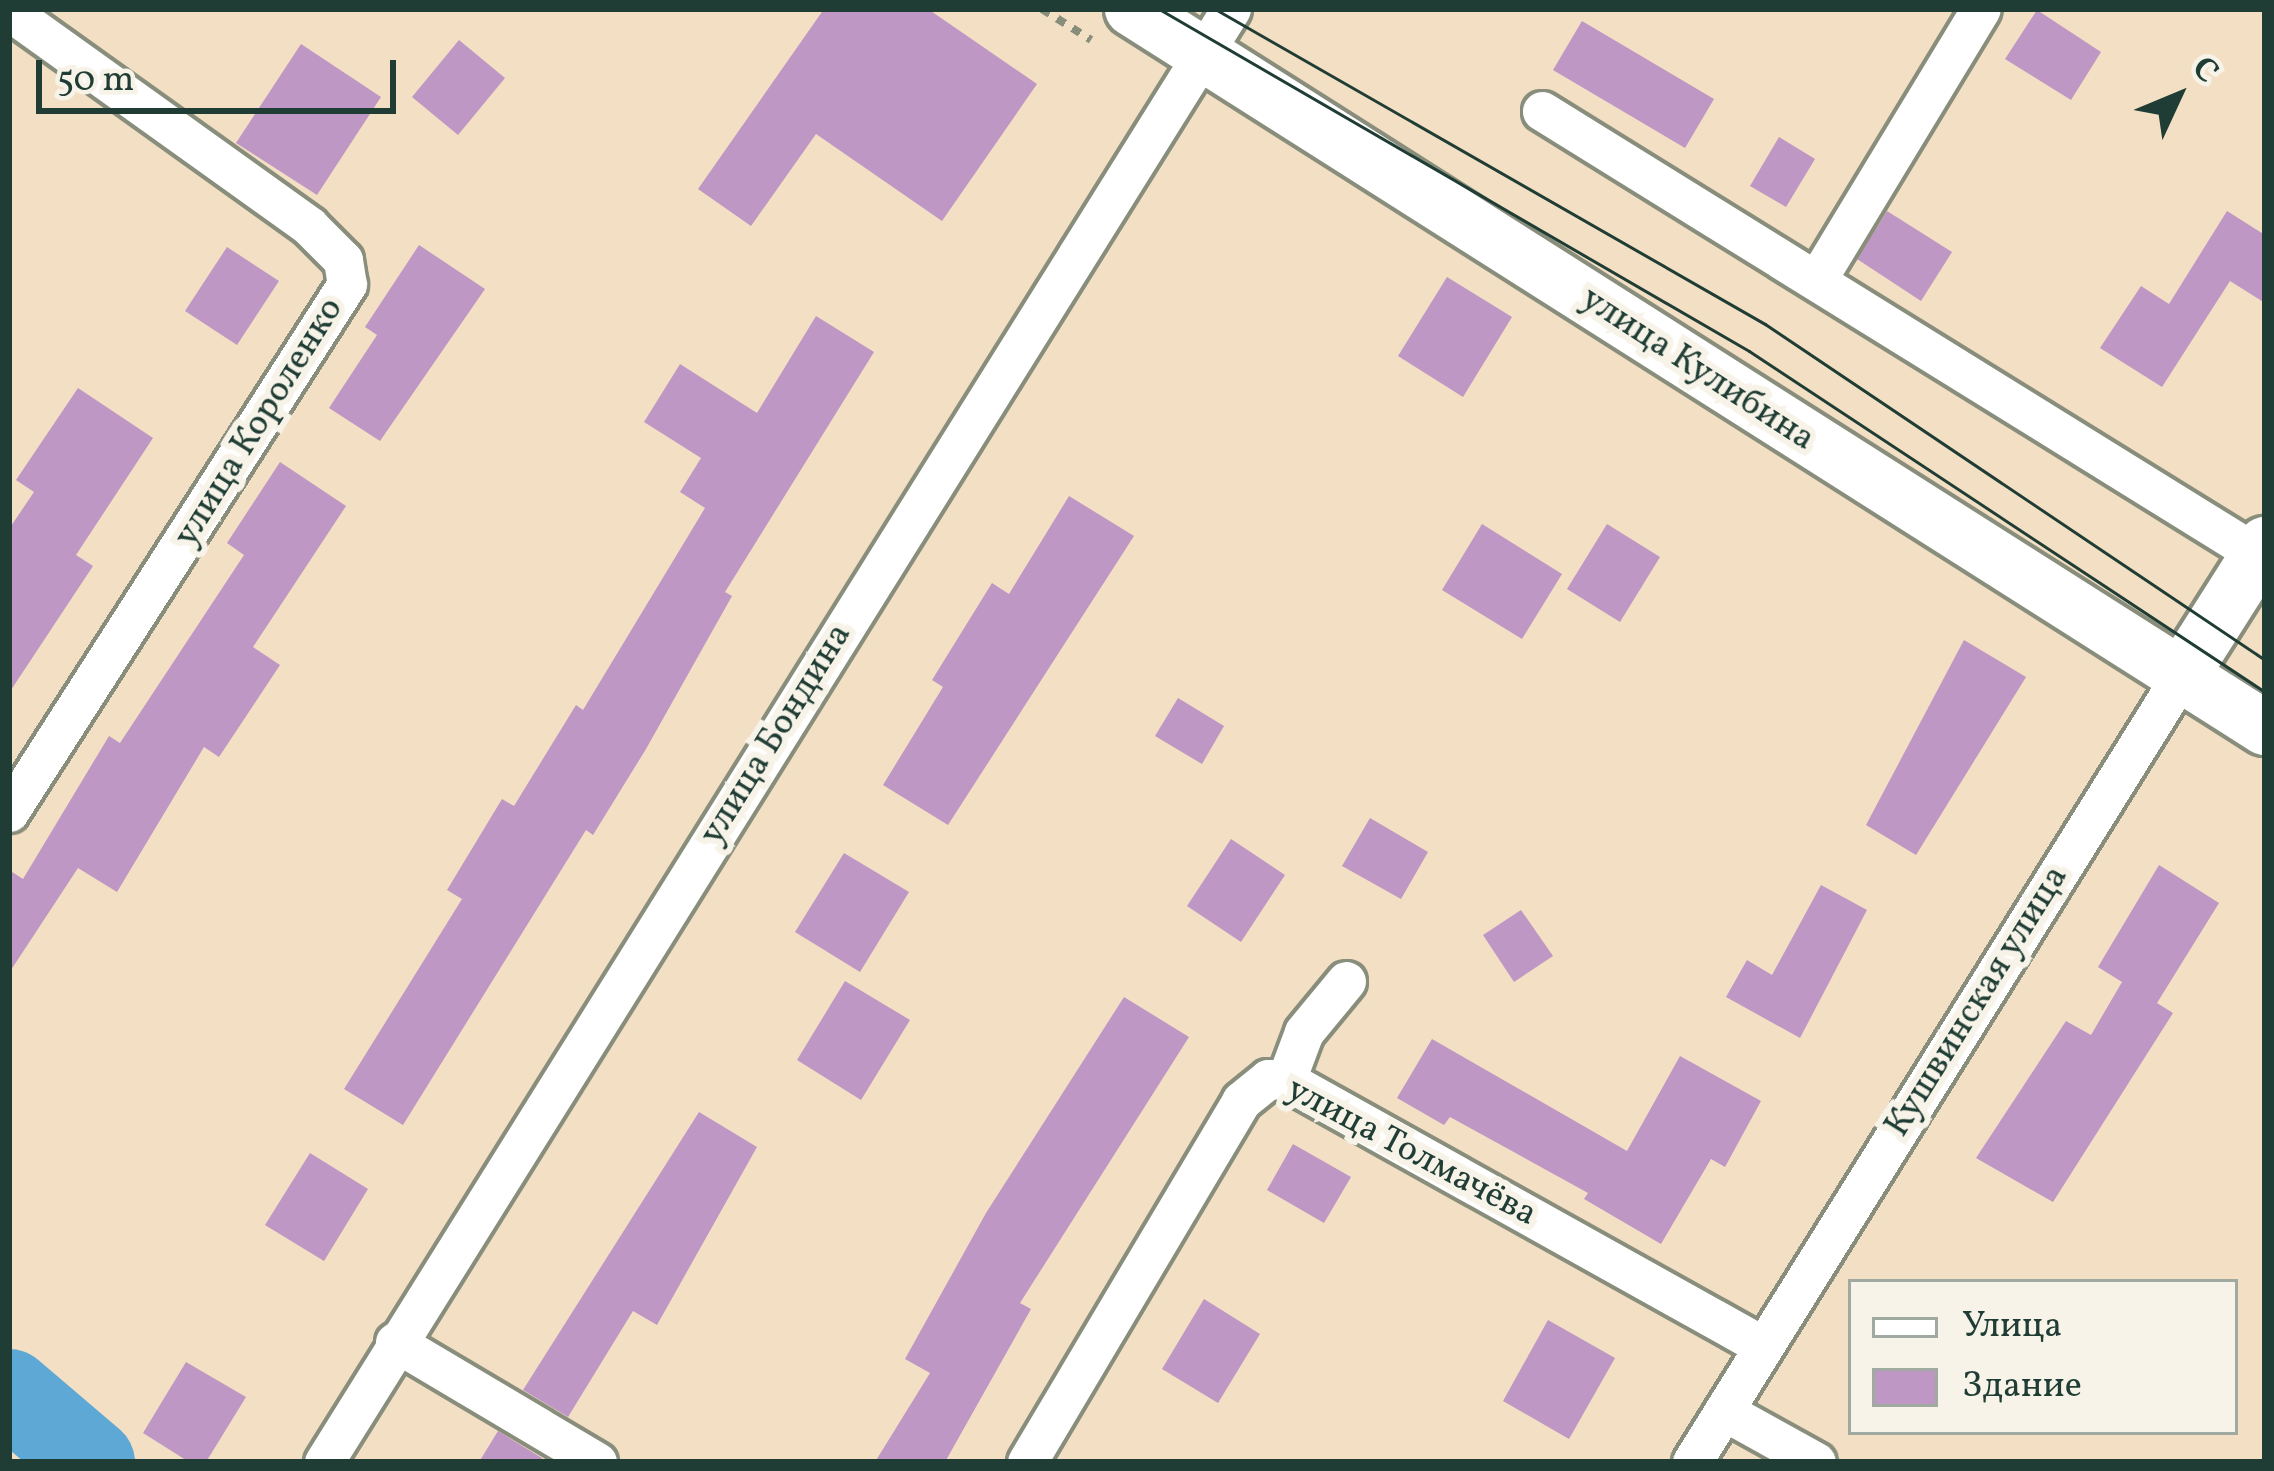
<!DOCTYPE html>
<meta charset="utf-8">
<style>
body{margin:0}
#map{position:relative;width:2274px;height:1471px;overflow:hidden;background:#f3dfc3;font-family:Vollkorn,serif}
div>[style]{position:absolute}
.river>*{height:87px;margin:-43.5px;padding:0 43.5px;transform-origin:43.5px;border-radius:43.5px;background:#5da8d5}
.building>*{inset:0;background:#be97c4}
.path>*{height:8px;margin-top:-4px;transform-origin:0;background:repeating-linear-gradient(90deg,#898e7c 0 9px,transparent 0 18px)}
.roads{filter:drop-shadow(3px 0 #898e7c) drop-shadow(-3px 0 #898e7c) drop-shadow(0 3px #898e7c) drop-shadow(0 -3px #898e7c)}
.street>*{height:39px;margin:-19.5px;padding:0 19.5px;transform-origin:19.5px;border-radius:19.5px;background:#fff}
.secondary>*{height:54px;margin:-27px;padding:0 27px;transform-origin:27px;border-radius:27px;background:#fff}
.tram>*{height:3px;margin:-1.5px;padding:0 1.5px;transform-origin:1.5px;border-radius:1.5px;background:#1f3d34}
span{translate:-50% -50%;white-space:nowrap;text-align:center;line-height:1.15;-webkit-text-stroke:12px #f7f3e8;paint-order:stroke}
.street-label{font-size:36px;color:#1f3d34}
.frame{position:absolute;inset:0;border:12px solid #1f3d34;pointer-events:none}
.legend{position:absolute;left:1848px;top:1279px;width:390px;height:156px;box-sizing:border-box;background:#f7f3e8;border:3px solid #a1aaa0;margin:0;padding:15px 21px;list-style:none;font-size:36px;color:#1f3d34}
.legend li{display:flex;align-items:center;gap:24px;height:60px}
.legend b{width:60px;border:3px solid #a1aaa0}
.north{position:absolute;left:2118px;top:36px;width:120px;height:120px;-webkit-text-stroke:9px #f7f3e8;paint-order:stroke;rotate:46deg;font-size:33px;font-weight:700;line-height:48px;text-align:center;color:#1f3d34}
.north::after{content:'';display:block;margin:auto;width:42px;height:54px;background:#1f3d34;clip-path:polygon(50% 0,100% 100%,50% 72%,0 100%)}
.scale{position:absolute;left:36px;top:60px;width:360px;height:54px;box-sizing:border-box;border:6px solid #1f3d34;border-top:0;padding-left:15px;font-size:36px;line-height:42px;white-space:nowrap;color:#1f3d34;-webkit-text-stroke:9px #f7f3e8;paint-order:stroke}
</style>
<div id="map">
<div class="river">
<i style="left:9px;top:1392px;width:108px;rotate:40.5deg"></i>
</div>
<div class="building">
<i style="clip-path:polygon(824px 9px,928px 9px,1037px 84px,942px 221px,816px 134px,751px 226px,698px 189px)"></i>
<i style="clip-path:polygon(2037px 10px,2101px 52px,2071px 100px,2005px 59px)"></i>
<i style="clip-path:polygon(1582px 21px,1714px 99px,1685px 148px,1553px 70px)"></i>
<i style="clip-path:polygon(459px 40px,505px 78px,458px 135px,412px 97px)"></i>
<i style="clip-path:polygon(301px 44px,381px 97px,317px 195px,236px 143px)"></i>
<i style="clip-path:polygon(1779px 137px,1815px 159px,1786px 207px,1750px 186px)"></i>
<i style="clip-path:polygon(1887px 211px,1952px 252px,1921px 301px,1857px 259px)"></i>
<i style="clip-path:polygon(2227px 211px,2265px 235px,2265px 303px,2230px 281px,2162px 387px,2100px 348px,2141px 286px,2169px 304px)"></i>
<i style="clip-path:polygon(419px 245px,485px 289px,380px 441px,329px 408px,377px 335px,365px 327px)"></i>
<i style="clip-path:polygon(227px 247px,279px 281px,237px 345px,185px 311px)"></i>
<i style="clip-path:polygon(1447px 277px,1512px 317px,1463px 397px,1398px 356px)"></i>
<i style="clip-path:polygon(816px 316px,874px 352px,725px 592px,732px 596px,646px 749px,593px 835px,586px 830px,403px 1125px,344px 1089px,462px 899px,447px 890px,502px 799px,514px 806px,576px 705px,583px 710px,705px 508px,680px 492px,701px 458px,644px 422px,680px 364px,757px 413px)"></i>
<i style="clip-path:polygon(78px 388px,153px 438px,76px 555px,93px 566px,9px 693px,9px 529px,34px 492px,16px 480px)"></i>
<i style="clip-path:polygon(280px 462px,346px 506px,253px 647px,280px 665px,219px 757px,204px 747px,117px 892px,78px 868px,9px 973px,9px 870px,23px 879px,109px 736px,120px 743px,244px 555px,227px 543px)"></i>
<i style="clip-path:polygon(1069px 496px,1134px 536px,948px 825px,883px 785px,943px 687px,932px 680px,992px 583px,1009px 594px)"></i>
<i style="clip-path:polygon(1482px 524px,1562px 574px,1522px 639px,1442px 590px)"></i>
<i style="clip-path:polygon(1607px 524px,1660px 557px,1620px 622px,1567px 589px)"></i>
<i style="clip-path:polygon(1964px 640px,2026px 677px,1916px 855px,1866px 825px)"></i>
<i style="clip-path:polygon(1178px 698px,1224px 726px,1202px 764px,1155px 736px)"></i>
<i style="clip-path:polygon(1370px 818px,1428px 852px,1401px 899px,1342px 866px)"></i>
<i style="clip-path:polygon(1231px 839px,1285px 875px,1241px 942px,1187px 906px)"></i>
<i style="clip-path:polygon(844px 853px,909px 892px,860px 972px,795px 932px)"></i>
<i style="clip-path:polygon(2159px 865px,2219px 903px,2157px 1003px,2173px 1013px,2053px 1202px,1976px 1158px,2066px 1021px,2091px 1035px,2122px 982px,2098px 967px)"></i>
<i style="clip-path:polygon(1821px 885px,1867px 910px,1800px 1038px,1726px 997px,1747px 960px,1772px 975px)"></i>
<i style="clip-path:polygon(1521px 910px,1553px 956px,1514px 982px,1483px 935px)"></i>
<i style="clip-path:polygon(845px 981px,910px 1020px,861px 1100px,797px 1060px)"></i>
<i style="clip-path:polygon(1124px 997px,1189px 1037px,1020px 1303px,1031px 1309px,945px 1462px,875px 1462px,930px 1373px,905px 1359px,986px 1213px)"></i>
<i style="clip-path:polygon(1432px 1039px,1627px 1151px,1680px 1056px,1761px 1101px,1725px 1167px,1711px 1159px,1661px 1244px,1584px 1199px,1588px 1193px,1450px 1117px,1444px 1125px,1397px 1098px)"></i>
<i style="clip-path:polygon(699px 1112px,757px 1147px,657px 1325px,633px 1311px,568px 1417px,523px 1390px)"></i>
<i style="clip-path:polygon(1293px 1144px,1351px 1177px,1324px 1223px,1267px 1190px)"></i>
<i style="clip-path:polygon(310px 1153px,368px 1189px,324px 1261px,265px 1225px)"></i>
<i style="clip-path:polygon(1204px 1299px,1260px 1334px,1218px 1403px,1162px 1369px)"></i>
<i style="clip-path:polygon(1548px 1320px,1615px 1358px,1569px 1439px,1503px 1401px)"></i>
<i style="clip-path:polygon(186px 1362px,246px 1397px,206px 1462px,189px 1462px,143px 1433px)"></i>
<i style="clip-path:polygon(498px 1431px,542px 1458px,540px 1462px,479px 1462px)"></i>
</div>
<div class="path">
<i style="left:1042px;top:9px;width:58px;rotate:32.3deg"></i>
</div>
<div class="roads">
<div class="street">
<i style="left:9px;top:11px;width:369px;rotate:35.6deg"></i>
<i style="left:309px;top:226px;width:48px;rotate:45deg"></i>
<i style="left:343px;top:260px;width:24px;rotate:81deg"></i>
<i style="left:347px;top:284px;width:627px;rotate:122.63deg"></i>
<i style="left:1542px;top:111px;width:842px;rotate:31.8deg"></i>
<i style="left:1819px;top:276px;width:312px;rotate:-58.8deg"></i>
<i style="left:1286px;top:1080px;width:51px;rotate:-69.4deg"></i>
<i style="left:1304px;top:1032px;width:66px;rotate:-50.5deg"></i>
<i style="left:395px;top:1342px;width:235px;rotate:30.7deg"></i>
<i style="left:1724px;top:1411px;width:105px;rotate:29deg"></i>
<i style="left:324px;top:1462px;width:1713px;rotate:-58.03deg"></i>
<i style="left:1027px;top:1462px;width:420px;rotate:-59.3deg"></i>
<i style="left:1241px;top:1101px;width:35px;rotate:-39deg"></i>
<i style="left:1268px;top:1079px;width:18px;rotate:3deg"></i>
<i style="left:1286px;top:1080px;width:546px;rotate:29.15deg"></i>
<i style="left:1692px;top:1462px;width:929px;rotate:-58.11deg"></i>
</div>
<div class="secondary">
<i style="left:1132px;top:9px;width:1342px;rotate:32.4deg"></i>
<i style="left:2183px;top:673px;width:153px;rotate:-57.6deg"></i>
</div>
</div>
<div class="tram">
<i style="left:1159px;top:9px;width:682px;rotate:30.1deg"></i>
<i style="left:1749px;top:351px;width:618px;rotate:33.46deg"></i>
<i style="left:1215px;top:9px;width:634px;rotate:29.8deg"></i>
<i style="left:1765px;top:324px;width:602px;rotate:33.9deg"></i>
</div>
<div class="street-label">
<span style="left:1697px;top:370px;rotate:33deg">улица Кулибина</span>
<span style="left:260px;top:423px;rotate:-58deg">улица Короленко</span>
<span style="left:777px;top:735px;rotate:-58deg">улица Бондина</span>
<span style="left:1978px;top:1002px;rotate:-58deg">Кушвинская улица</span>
<span style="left:1411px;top:1153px;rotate:28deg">улица Толмачёва</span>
</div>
<div class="frame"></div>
<ul class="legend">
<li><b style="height:15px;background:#fff"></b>Улица</li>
<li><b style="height:33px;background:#be97c4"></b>Здание</li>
</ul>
<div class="north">С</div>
<div class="scale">50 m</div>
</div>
